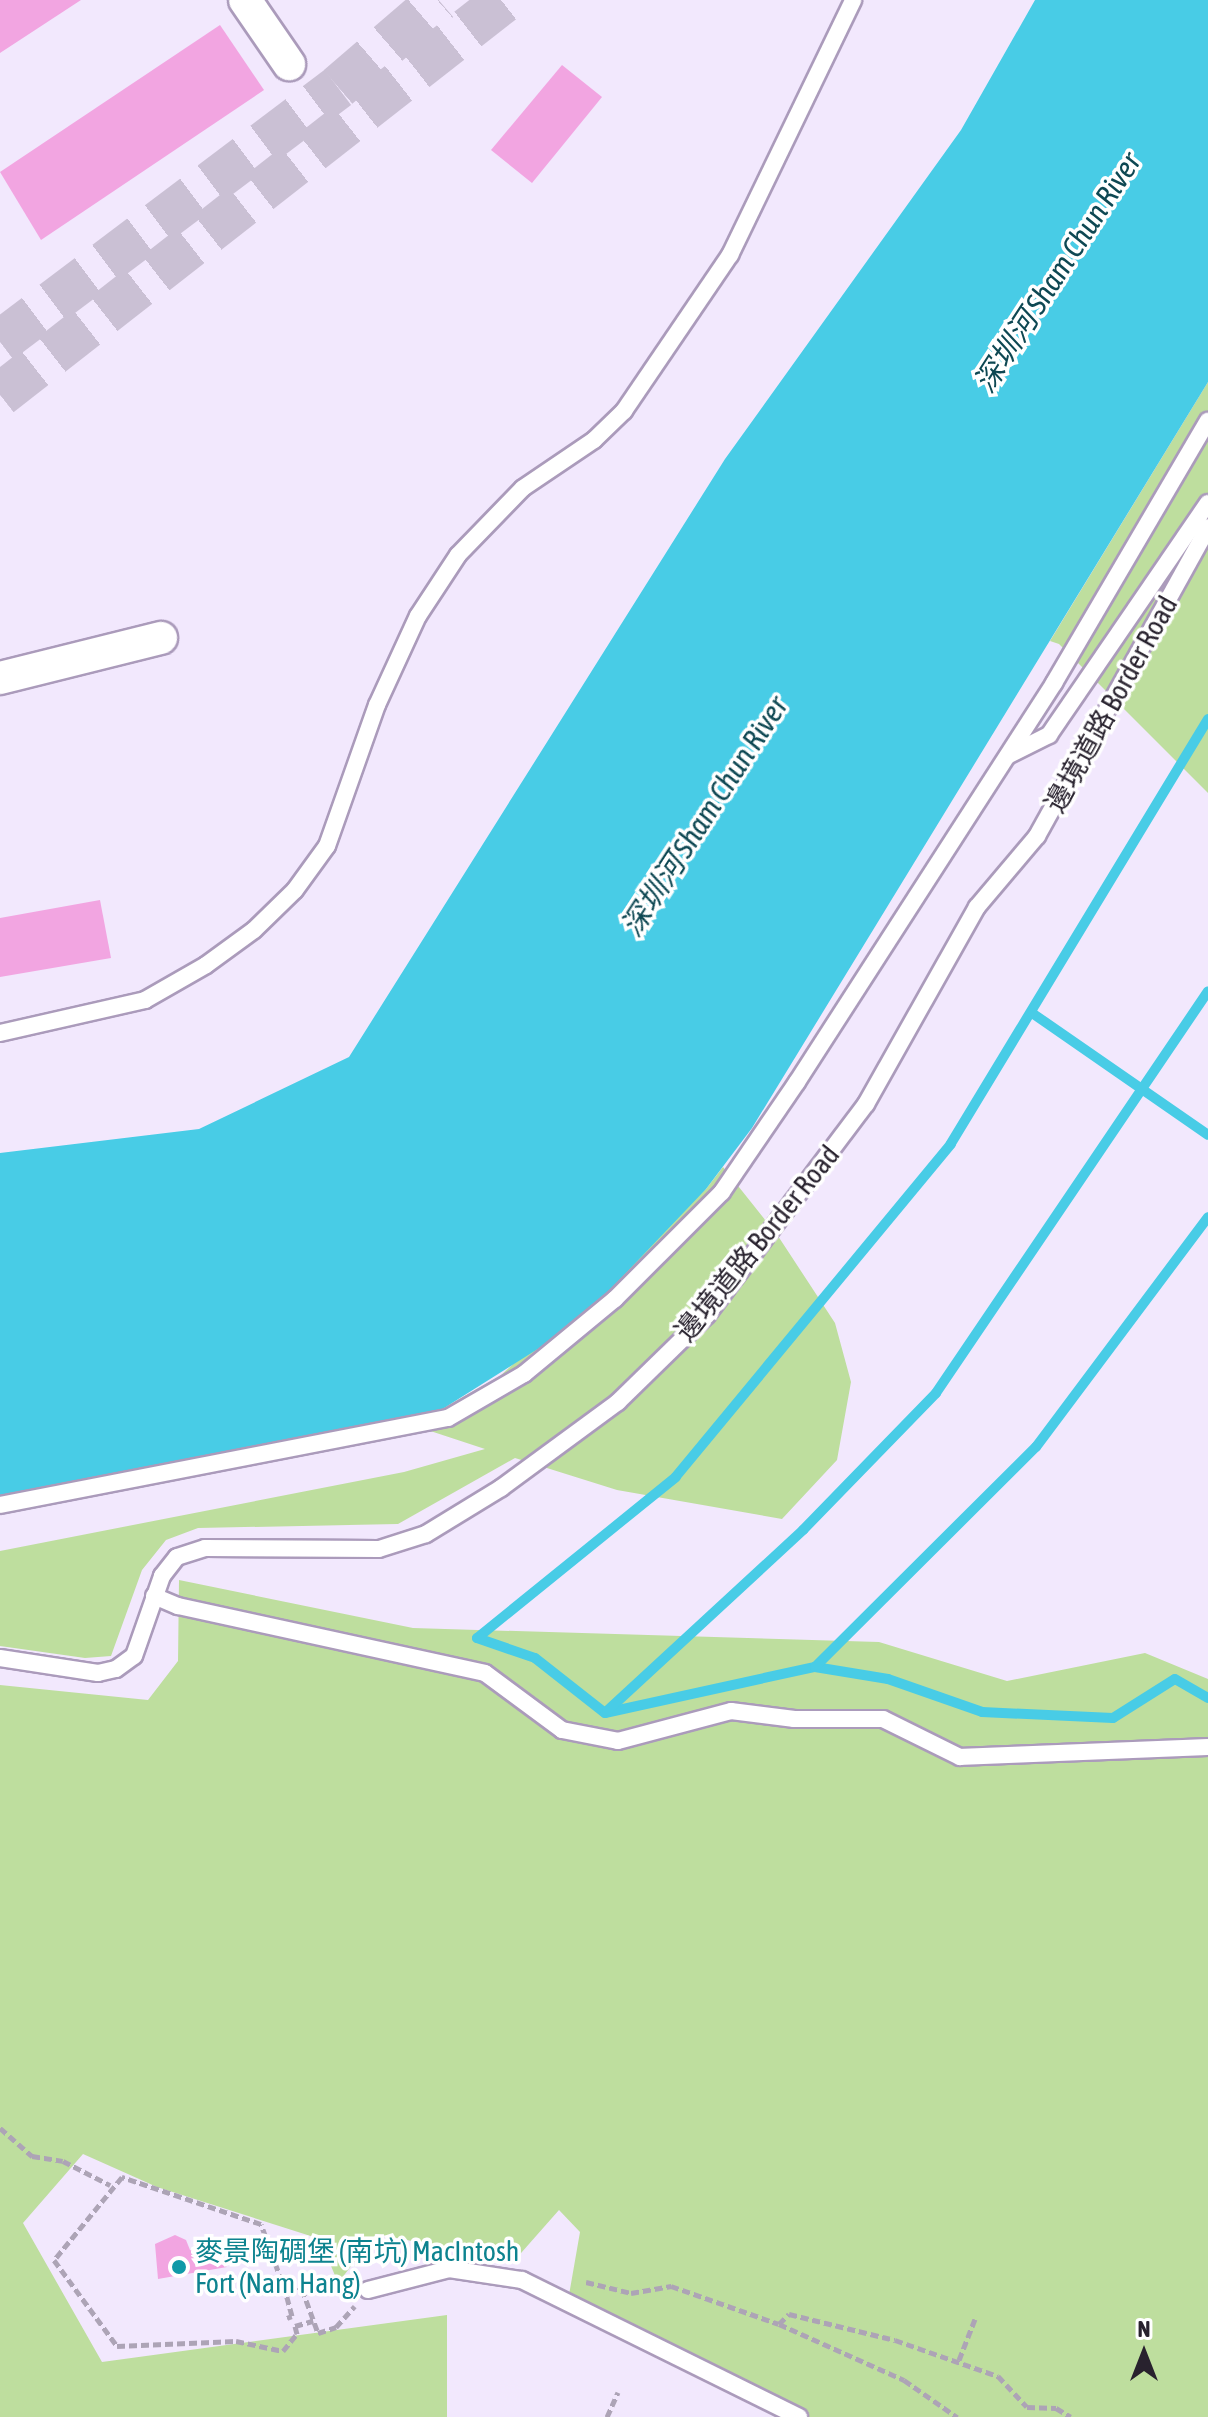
<!DOCTYPE html>
<meta charset="utf-8">
<style>
body{margin:0}
#map{position:relative;width:1208px;height:2417px;overflow:hidden;background:#f2e8fd;font-family:"Asap Condensed","Noto Sans SC",sans-serif}
div>[style]{position:absolute}
.green>*{inset:0;background:#bede9e}
.water>*{inset:0;background:#48cce6}
.stream>*{height:10px;margin:-5px;padding:0 5px;transform-origin:5px;border-radius:5px;background:#48cce6}
.building>*{inset:0;background:#f2a5e1}
.highway-tunnel>*{height:44px;margin-top:-22px;transform-origin:0;background:repeating-linear-gradient(90deg,#cac0d4 0 44px,transparent 0 66px)}
.path>*{height:5px;margin-top:-2.5px;transform-origin:0;background:repeating-linear-gradient(90deg,#ada4b6 0 8px,transparent 0 12px)}
.roads{filter:drop-shadow(2px 0 #ab9bbb) drop-shadow(-2px 0 #ab9bbb) drop-shadow(0 2px #ab9bbb) drop-shadow(0 -2px #ab9bbb)}
.lane>*{height:16px;margin:-8px;padding:0 8px;transform-origin:8px;border-radius:8px;background:#fff}
.street>*{height:32px;margin:-16px;padding:0 16px;transform-origin:16px;border-radius:16px;background:#fff}
.dots>*{width:22px;height:22px;translate:-50% -50%;box-sizing:border-box;border:4px solid #fff;border-radius:50%}
span{translate:-50% -50%;white-space:nowrap;text-align:center;line-height:1.15;-webkit-text-stroke:7px #fff;paint-order:stroke}
.street-label{font-size:28px;color:#28222e}
.culture-label{font-size:28px;color:#0d838f}
.left{translate:0 -50%;text-align:left}
.water-label{font-size:30px;color:#0e4853;font-style:italic}
.north{position:absolute;left:1104px;top:2313px;width:80px;height:80px;-webkit-text-stroke:6px #fff;paint-order:stroke;rotate:0deg;font-size:22px;font-weight:700;line-height:32px;text-align:center;color:#28222e}
.north::after{content:'';display:block;margin:auto;width:28px;height:36px;background:#28222e;clip-path:polygon(50% 0,100% 100%,50% 72%,0 100%)}
</style>
<div id="map">
<div class="green">
<i style="clip-path:polygon(1208px 382px,1208px 793px,1059px 644px,1050px 641px)"></i>
<i style="clip-path:polygon(723px 1167px,778px 1236px,835px 1323px,851px 1382px,837px 1460px,782px 1519px,617px 1490px,515px 1458px,398px 1524px,198px 1528px,166px 1540px,142px 1570px,111px 1656px,85px 1658px,0 1646px,0 1551px,404px 1472px,485px 1449px,400px 1421px,433px 1414px,500px 1376px,706px 1189px)"></i>
<i style="clip-path:polygon(179px 1580px,413px 1628px,879px 1642px,1007px 1681px,1145px 1653px,1208px 1679px,1208px 2417px,778px 2417px,569px 2295px,580px 2232px,559px 2210px,514px 2261px,376px 2234px,338px 2283px,320px 2239px,157px 2187px,83px 2154px,23px 2223px,102px 2362px,447px 2315px,447px 2417px,0 2417px,0 1685px,148px 1700px,178px 1661px)"></i>
</div>
<div class="water">
<i style="clip-path:polygon(1035px 0,1208px 0,1208px 382px,752px 1128px,706px 1189px,603px 1297px,552px 1340px,433px 1415px,0 1496px,0 1153px,199px 1129px,349px 1057px,725px 459px,961px 130px)"></i>
</div>
<div class="stream">
<i style="left:1208px;top:719px;width:497px;rotate:121.2deg"></i>
<i style="left:951px;top:1144px;width:432px;rotate:129.6deg"></i>
<i style="left:676px;top:1477px;width:256px;rotate:141deg"></i>
<i style="left:477px;top:1638px;width:61px;rotate:19deg"></i>
<i style="left:535px;top:1658px;width:89px;rotate:38.2deg"></i>
<i style="left:605px;top:1713px;width:215px;rotate:-12.4deg"></i>
<i style="left:815px;top:1667px;width:74px;rotate:9.3deg"></i>
<i style="left:888px;top:1679px;width:100px;rotate:19.3deg"></i>
<i style="left:982px;top:1712px;width:131px;rotate:2.6deg"></i>
<i style="left:1113px;top:1718px;width:73px;rotate:-32.2deg"></i>
<i style="left:1175px;top:1679px;width:38px;rotate:30deg"></i>
<i style="left:1032px;top:1013px;width:214px;rotate:34.7deg"></i>
<i style="left:815px;top:1667px;width:312px;rotate:-44.9deg"></i>
<i style="left:1036px;top:1447px;width:287px;rotate:-53.2deg"></i>
<i style="left:607px;top:1711px;width:267px;rotate:-42.7deg"></i>
<i style="left:803px;top:1530px;width:191px;rotate:-45.8deg"></i>
<i style="left:936px;top:1393px;width:485px;rotate:-55.9deg"></i>
</div>
<div class="building">
<i style="clip-path:polygon(0 0,81px 0,0 53px)"></i>
<i style="clip-path:polygon(220px 25px,264px 90px,41px 240px,0 172px)"></i>
<i style="clip-path:polygon(562px 65px,602px 97px,532px 183px,491px 150px)"></i>
<i style="clip-path:polygon(100px 900px,111px 958px,0 977px,0 918px)"></i>
<i style="clip-path:polygon(175px 2235px,186px 2240px,190px 2250px,227px 2267px,158px 2279px,155px 2244px)"></i>
</div>
<div class="highway-tunnel">
<i style="left:0;top:342px;width:423px;rotate:-37deg"></i>
<i style="left:338px;top:87px;width:133px;rotate:-40.7deg"></i>
<i style="left:0;top:395px;width:641px;rotate:-38.03deg"></i>
</div>
<div class="path">
<i style="left:0;top:2128px;width:43px;rotate:41.2deg"></i>
<i style="left:32px;top:2156px;width:31px;rotate:9deg"></i>
<i style="left:63px;top:2161px;width:53px;rotate:27.1deg"></i>
<i style="left:586px;top:2282px;width:46px;rotate:13.7deg"></i>
<i style="left:631px;top:2293px;width:41px;rotate:-9.9deg"></i>
<i style="left:671px;top:2286px;width:114px;rotate:19.4deg"></i>
<i style="left:779px;top:2324px;width:14px;rotate:-45deg"></i>
<i style="left:789px;top:2314px;width:109px;rotate:13.8deg"></i>
<i style="left:895px;top:2340px;width:109px;rotate:19.3deg"></i>
<i style="left:998px;top:2376px;width:42px;rotate:46.9deg"></i>
<i style="left:1027px;top:2407px;width:29px;rotate:2deg"></i>
<i style="left:1056px;top:2408px;width:17px;rotate:31deg"></i>
<i style="left:286px;top:2293px;width:73px;rotate:-109.9deg"></i>
<i style="left:261px;top:2224px;width:147px;rotate:-161.3deg"></i>
<i style="left:122px;top:2177px;width:107px;rotate:129.3deg"></i>
<i style="left:54px;top:2260px;width:107px;rotate:53.8deg"></i>
<i style="left:117px;top:2346px;width:119px;rotate:-2.4deg"></i>
<i style="left:236px;top:2341px;width:48px;rotate:12deg"></i>
<i style="left:283px;top:2351px;width:22px;rotate:-51deg"></i>
<i style="left:297px;top:2334px;width:8px;rotate:-104deg"></i>
<i style="left:295px;top:2326px;width:19px;rotate:-16deg"></i>
<i style="left:287px;top:2318px;width:5px;rotate:-22deg"></i>
<i style="left:292px;top:2316px;width:24px;rotate:-105deg"></i>
<i style="left:286px;top:2293px;width:16px;rotate:-14deg"></i>
<i style="left:302px;top:2289px;width:47px;rotate:70deg"></i>
<i style="left:318px;top:2333px;width:19px;rotate:-18deg"></i>
<i style="left:336px;top:2327px;width:28px;rotate:-48deg"></i>
<i style="left:779px;top:2324px;width:137px;rotate:24.1deg"></i>
<i style="left:904px;top:2380px;width:65px;rotate:34.9deg"></i>
<i style="left:959px;top:2360px;width:44px;rotate:-68.7deg"></i>
<i style="left:607px;top:2417px;width:27px;rotate:-66deg"></i>
</div>
<div class="roads">
<div class="lane">
<i style="left:1009px;top:755px;width:45px;rotate:-26.6deg"></i>
<i style="left:1049px;top:735px;width:281px;rotate:-55.6deg"></i>
<i style="left:0;top:1033px;width:149px;rotate:-12.8deg"></i>
<i style="left:145px;top:1000px;width:70px;rotate:-29.8deg"></i>
<i style="left:206px;top:965px;width:59px;rotate:-36.1deg"></i>
<i style="left:254px;top:930px;width:57px;rotate:-44.3deg"></i>
<i style="left:295px;top:890px;width:54px;rotate:-54deg"></i>
<i style="left:327px;top:846px;width:150px;rotate:-70.5deg"></i>
<i style="left:377px;top:705px;width:98px;rotate:-65.3deg"></i>
<i style="left:418px;top:616px;width:73px;rotate:-56.7deg"></i>
<i style="left:458px;top:555px;width:93px;rotate:-45.9deg"></i>
<i style="left:523px;top:488px;width:86px;rotate:-34.1deg"></i>
<i style="left:594px;top:440px;width:42px;rotate:-44deg"></i>
<i style="left:624px;top:411px;width:189px;rotate:-55.8deg"></i>
<i style="left:730px;top:255px;width:283px;rotate:-64.2deg"></i>
<i style="left:0;top:1505px;width:456px;rotate:-11deg"></i>
<i style="left:448px;top:1418px;width:88px;rotate:-30.1deg"></i>
<i style="left:524px;top:1374px;width:118px;rotate:-39.5deg"></i>
<i style="left:615px;top:1299px;width:151px;rotate:-45deg"></i>
<i style="left:722px;top:1192px;width:133px;rotate:-55.7deg"></i>
<i style="left:797px;top:1082px;width:475px;rotate:-57.2deg"></i>
<i style="left:1054px;top:683px;width:304px;rotate:-59.6deg"></i>
<i style="left:154px;top:1596px;width:26px;rotate:23deg"></i>
<i style="left:178px;top:1606px;width:314px;rotate:12.3deg"></i>
<i style="left:485px;top:1673px;width:96px;rotate:36.5deg"></i>
<i style="left:562px;top:1730px;width:57px;rotate:11.1deg"></i>
<i style="left:618px;top:1741px;width:117px;rotate:-14.9deg"></i>
<i style="left:731px;top:1711px;width:64px;rotate:7.2deg"></i>
<i style="left:794px;top:1719px;width:89px"></i>
<i style="left:883px;top:1719px;width:86px;rotate:26.3deg"></i>
<i style="left:960px;top:1757px;width:248px;rotate:-2.3deg"></i>
<i style="left:0;top:1658px;width:99px;rotate:8.7deg"></i>
<i style="left:98px;top:1673px;width:18px;rotate:-13deg"></i>
<i style="left:116px;top:1669px;width:22px;rotate:-36deg"></i>
<i style="left:134px;top:1656px;width:85px;rotate:-70.7deg"></i>
<i style="left:162px;top:1576px;width:24px;rotate:-52deg"></i>
<i style="left:177px;top:1557px;width:29px;rotate:-18deg"></i>
<i style="left:205px;top:1548px;width:174px;rotate:0.3deg"></i>
<i style="left:379px;top:1549px;width:49px;rotate:-17.7deg"></i>
<i style="left:426px;top:1534px;width:88px;rotate:-31.5deg"></i>
<i style="left:501px;top:1488px;width:145px;rotate:-36.3deg"></i>
<i style="left:618px;top:1402px;width:124px;rotate:-44.3deg"></i>
<i style="left:707px;top:1315px;width:264px;rotate:-53deg"></i>
<i style="left:866px;top:1104px;width:226px;rotate:-60.6deg"></i>
<i style="left:977px;top:907px;width:93px;rotate:-49.8deg"></i>
<i style="left:1037px;top:836px;width:353px;rotate:-61deg"></i>
<i style="left:368px;top:2290px;width:84px;rotate:-14.5deg"></i>
<i style="left:449px;top:2269px;width:74px;rotate:8.6deg"></i>
<i style="left:522px;top:2280px;width:309px;rotate:26.3deg"></i>
</div>
<div class="street">
<i style="left:245px;top:0;width:78px;rotate:55.5deg"></i>
<i style="left:0;top:678px;width:166px;rotate:-14deg"></i>
</div>
</div>
<div class="dots">
<i style="left:179px;top:2267px;background:#0f9aa8"></i>
</div>
<div class="street-label">
<span style="left:1111px;top:704px;rotate:-61deg">邊境道路 Border Road</span>
<span style="left:757px;top:1243px;rotate:-51deg">邊境道路 Border Road</span>
</div>
<div class="culture-label">
<span class="left" style="left:195px;top:2267px">麥景陶碉堡 (南坑) MacIntosh<br>Fort (Nam Hang)</span>
</div>
<div class="water-label">
<span style="left:1057px;top:272px;rotate:-57deg">深圳河 Sham Chun River</span>
<span style="left:704px;top:816px;rotate:-57deg">深圳河 Sham Chun River</span>
</div>
<div class="north">N</div>
</div>
